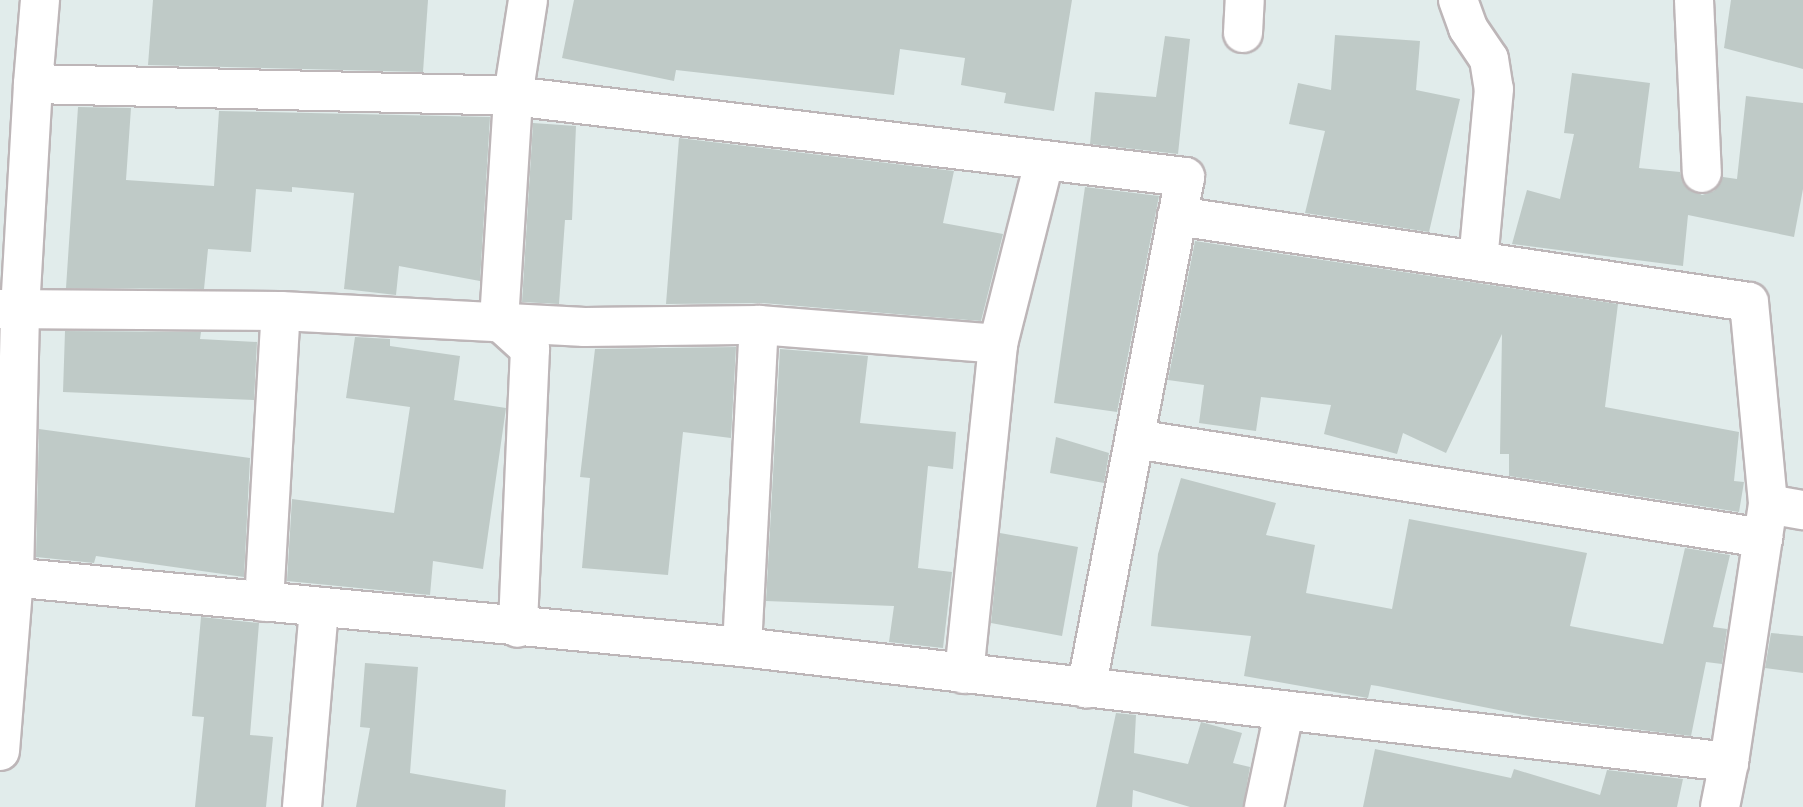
<!DOCTYPE html>
<style>
body{margin:0}
#map{position:relative;width:1803px;height:807px;overflow:hidden;background:#e1eceb;font-family:"Space Grotesk",sans-serif}
div>[style]{position:absolute}
.building>*{inset:0;background:#bfcac7}
.roads{filter:drop-shadow(2px 0 #bdb6b8) drop-shadow(-2px 0 #bdb6b8) drop-shadow(0 2px #bdb6b8) drop-shadow(0 -2px #bdb6b8)}
.minor>*{height:38px;margin:-19px;padding:0 19px;transform-origin:19px;border-radius:19px;background:#fff}
span{translate:-50% -50%;white-space:nowrap;text-align:center;line-height:1.15;-webkit-text-stroke:5px #fff;paint-order:stroke}
</style>
<div id="map">
<div class="building">
<i style="clip-path:polygon(153px 0,428px 0,423px 72px,148px 65px)"></i>
<i style="clip-path:polygon(574px 0,1072px 0,1054px 111px,1004px 103px,1006px 93px,961px 85px,965px 58px,900px 49px,894px 95px,676px 70px,674px 81px,562px 58px)"></i>
<i style="clip-path:polygon(1731px 0,1803px 0,1803px 69px,1724px 48px)"></i>
<i style="clip-path:polygon(1335px 35px,1420px 41px,1416px 90px,1460px 99px,1429px 232px,1305px 213px,1325px 131px,1289px 124px,1298px 83px,1331px 90px)"></i>
<i style="clip-path:polygon(1165px 36px,1190px 39px,1178px 154px,1090px 144px,1095px 92px,1156px 97px)"></i>
<i style="clip-path:polygon(1572px 73px,1650px 83px,1639px 168px,1680px 172px,1684px 185px,1702px 195px,1714px 191px,1723px 177px,1737px 179px,1746px 96px,1803px 103px,1803px 189px,1794px 237px,1688px 215px,1683px 266px,1512px 244px,1527px 190px,1560px 199px,1574px 134px,1564px 133px)"></i>
<i style="clip-path:polygon(78px 107px,131px 108px,126px 180px,214px 186px,219px 111px,490px 117px,480px 281px,399px 266px,396px 295px,344px 289px,354px 193px,292px 187px,292px 192px,256px 189px,251px 252px,208px 249px,204px 289px,66px 288px)"></i>
<i style="clip-path:polygon(533px 123px,576px 126px,572px 220px,565px 220px,559px 304px,522px 302px)"></i>
<i style="clip-path:polygon(679px 138px,954px 171px,943px 223px,1003px 234px,981px 321px,761px 303px,666px 304px)"></i>
<i style="clip-path:polygon(1085px 187px,1159px 196px,1117px 412px,1054px 403px)"></i>
<i style="clip-path:polygon(1195px 241px,1618px 304px,1605px 407px,1739px 432px,1734px 481px,1744px 482px,1739px 512px,1509px 476px,1509px 454px,1500px 454px,1502px 334px,1446px 453px,1403px 433px,1397px 454px,1324px 434px,1331px 405px,1261px 397px,1256px 431px,1199px 423px,1204px 385px,1168px 380px)"></i>
<i style="clip-path:polygon(65px 331px,201px 332px,200px 339px,257px 342px,254px 400px,63px 392px)"></i>
<i style="clip-path:polygon(355px 337px,390px 339px,390px 346px,460px 356px,454px 400px,506px 408px,483px 569px,433px 561px,430px 595px,287px 581px,292px 499px,394px 513px,410px 407px,346px 398px)"></i>
<i style="clip-path:polygon(736px 347px,731px 438px,683px 432px,668px 575px,582px 568px,590px 478px,580px 477px,595px 349px)"></i>
<i style="clip-path:polygon(780px 349px,868px 356px,860px 423px,956px 432px,953px 469px,928px 466px,918px 568px,952px 572px,943px 648px,889px 642px,894px 606px,766px 601px)"></i>
<i style="clip-path:polygon(39px 429px,250px 458px,244px 577px,96px 556px,94px 563px,36px 557px)"></i>
<i style="clip-path:polygon(1056px 437px,1109px 453px,1104px 483px,1050px 473px)"></i>
<i style="clip-path:polygon(1181px 478px,1276px 503px,1266px 535px,1315px 545px,1306px 593px,1392px 609px,1409px 519px,1587px 553px,1570px 626px,1663px 644px,1685px 548px,1730px 555px,1713px 627px,1727px 629px,1722px 664px,1706px 662px,1691px 736px,1534px 717px,1378px 686px,1371px 685px,1368px 698px,1244px 676px,1251px 636px,1151px 626px,1158px 554px)"></i>
<i style="clip-path:polygon(1000px 533px,1078px 547px,1062px 636px,991px 623px)"></i>
<i style="clip-path:polygon(201px 617px,259px 623px,250px 735px,273px 737px,266px 807px,195px 807px,204px 717px,192px 716px)"></i>
<i style="clip-path:polygon(1771px 633px,1803px 636px,1803px 673px,1765px 668px)"></i>
<i style="clip-path:polygon(365px 663px,418px 667px,410px 773px,506px 790px,505px 807px,356px 807px,370px 728px,360px 727px)"></i>
<i style="clip-path:polygon(1116px 713px,1136px 715px,1134px 753px,1188px 764px,1201px 722px,1242px 733px,1233px 763px,1250px 767px,1243px 807px,1190px 807px,1133px 790px,1132px 807px,1096px 807px)"></i>
<i style="clip-path:polygon(1375px 749px,1511px 778px,1514px 769px,1600px 795px,1607px 770px,1683px 779px,1677px 807px,1363px 807px)"></i>
</div>
<div class="roads">
<div class="minor">
<i style="left:40px;top:0;width:84px;rotate:94.8deg"></i>
<i style="left:33px;top:84px;width:480px;rotate:1.4deg"></i>
<i style="left:513px;top:96px;width:677px;rotate:6.87deg"></i>
<i style="left:1185px;top:177px;width:521px;rotate:100.94deg"></i>
<i style="left:1458px;top:0;width:30px;rotate:70deg"></i>
<i style="left:1468px;top:28px;width:37px;rotate:56deg"></i>
<i style="left:1489px;top:59px;width:30px;rotate:81deg"></i>
<i style="left:1494px;top:89px;width:173px;rotate:95.3deg"></i>
<i style="left:1694px;top:0;width:173px;rotate:87.4deg"></i>
<i style="left:1243px;top:33px;width:33px;rotate:-87deg"></i>
<i style="left:1177px;top:216px;width:578px;rotate:8.55deg"></i>
<i style="left:1749px;top:302px;width:203px;rotate:84.6deg"></i>
<i style="left:0;top:309px;width:281px;rotate:0.4deg"></i>
<i style="left:281px;top:311px;width:304px;rotate:3deg"></i>
<i style="left:585px;top:327px;width:174px;rotate:-0.7deg"></i>
<i style="left:759px;top:325px;width:240px;rotate:4.5deg"></i>
<i style="left:998px;top:344px;width:188px;rotate:-75.8deg"></i>
<i style="left:499px;top:321px;width:225px;rotate:-86.4deg"></i>
<i style="left:513px;top:96px;width:97px;rotate:-81.1deg"></i>
<i style="left:499px;top:321px;width:42px;rotate:42.1deg"></i>
<i style="left:530px;top:349px;width:279px;rotate:92.5deg"></i>
<i style="left:1135px;top:439px;width:636px;rotate:8.96deg"></i>
<i style="left:0;top:576px;width:745px;rotate:5.47deg"></i>
<i style="left:742px;top:647px;width:994px;rotate:6.65deg"></i>
<i style="left:1729px;top:762px;width:261px;rotate:-81.4deg"></i>
<i style="left:1768px;top:504px;width:36px;rotate:10deg"></i>
<i style="left:264px;top:602px;width:291px;rotate:-86.7deg"></i>
<i style="left:742px;top:647px;width:322px;rotate:-87deg"></i>
<i style="left:964px;top:674px;width:332px;rotate:-84.1deg"></i>
<i style="left:0;top:751px;width:175px;rotate:-85.4deg"></i>
<i style="left:14px;top:577px;width:267px;rotate:-88.7deg"></i>
<i style="left:20px;top:310px;width:226px;rotate:-86.7deg"></i>
<i style="left:302px;top:807px;width:201px;rotate:-85.1deg"></i>
<i style="left:1264px;top:807px;width:97px;rotate:-78.1deg"></i>
<i style="left:1720px;top:807px;width:46px;rotate:-78.7deg"></i>
</div>
</div>
</div>
